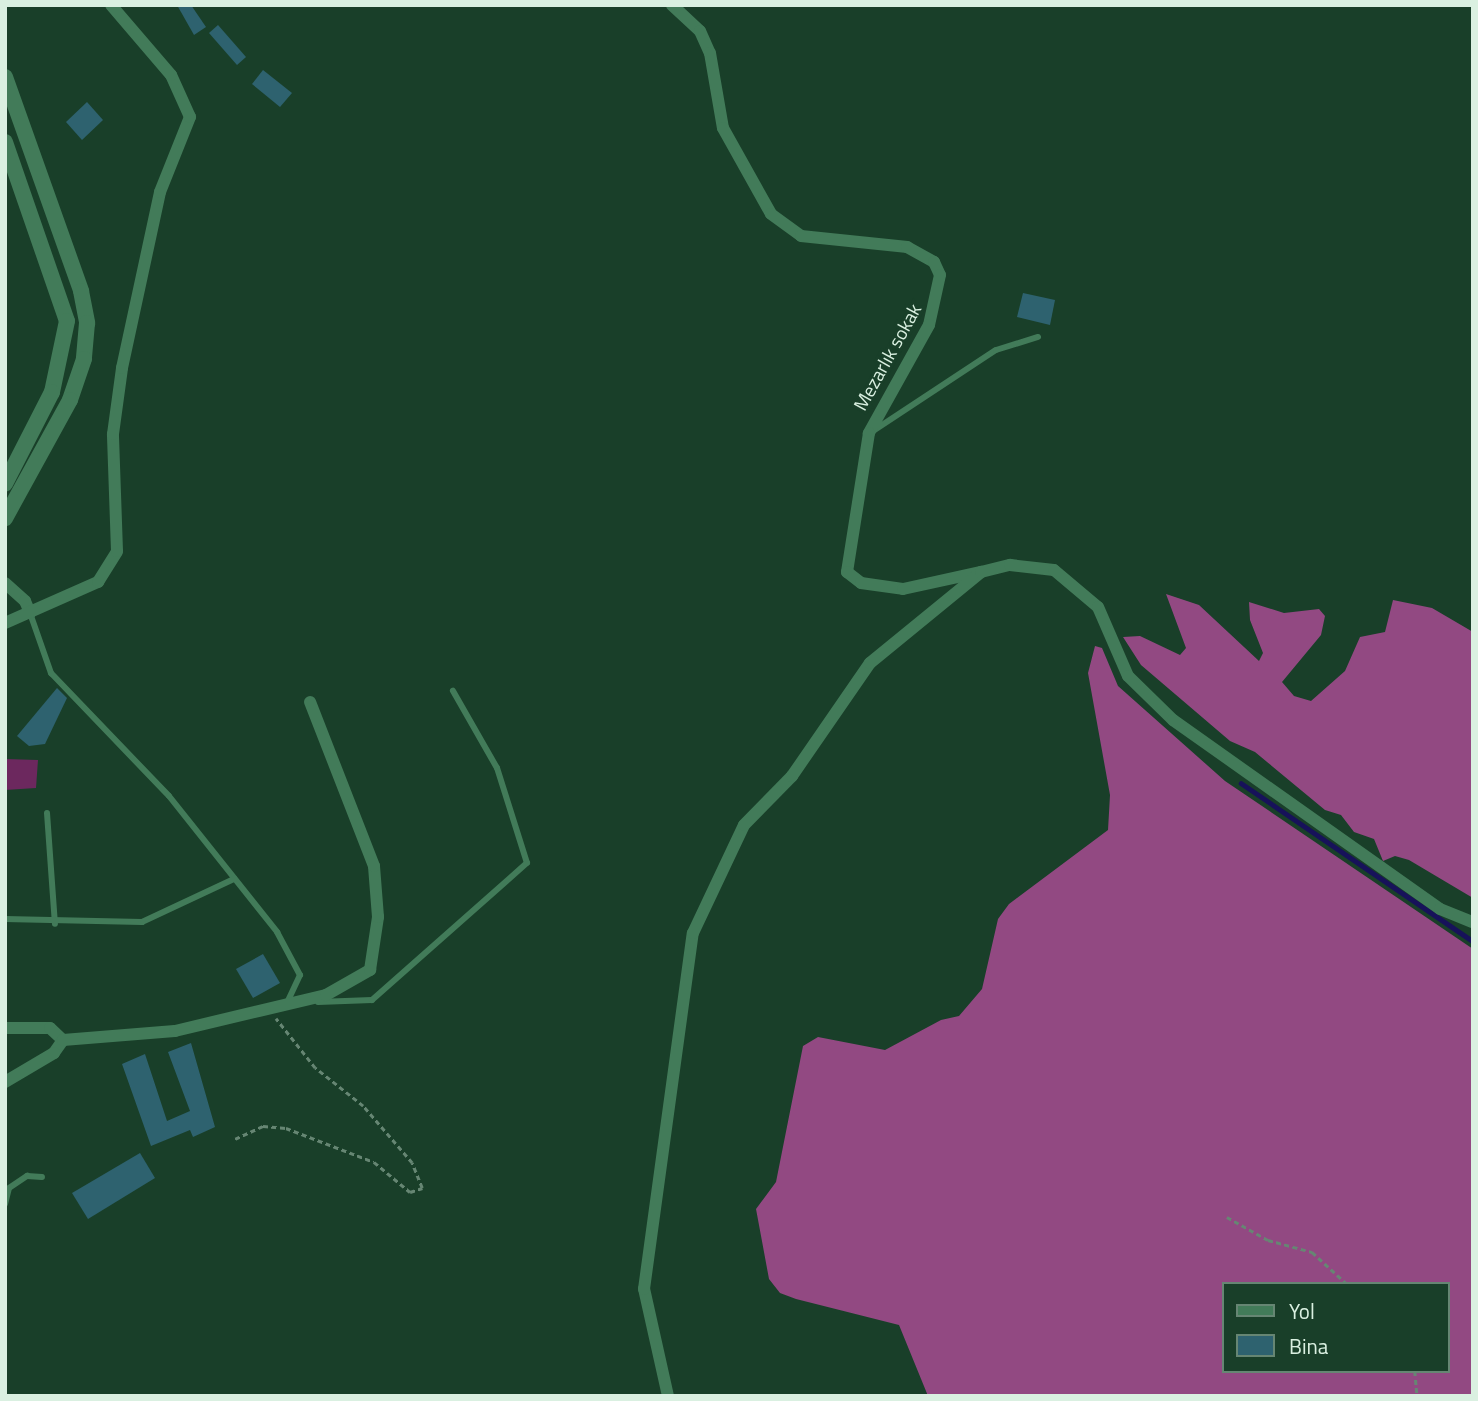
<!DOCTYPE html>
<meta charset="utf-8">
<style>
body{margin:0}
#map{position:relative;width:1478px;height:1401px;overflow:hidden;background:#193f29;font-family:"Titillium Web",sans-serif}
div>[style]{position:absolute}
.green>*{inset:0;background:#6c285e}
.forest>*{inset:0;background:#924982}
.stream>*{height:4.5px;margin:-2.25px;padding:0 2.25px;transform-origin:2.25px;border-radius:2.25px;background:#17125a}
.building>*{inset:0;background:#2e626f}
.path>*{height:2.5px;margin-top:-1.25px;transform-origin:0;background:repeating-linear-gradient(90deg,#668673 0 5px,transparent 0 8.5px)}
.service>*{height:6px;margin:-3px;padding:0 3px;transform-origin:3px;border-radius:3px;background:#427b59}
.minor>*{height:12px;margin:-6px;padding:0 6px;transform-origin:6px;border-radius:6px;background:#427b59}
.tertiary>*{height:16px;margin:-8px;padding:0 8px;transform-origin:8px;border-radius:8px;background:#427b59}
span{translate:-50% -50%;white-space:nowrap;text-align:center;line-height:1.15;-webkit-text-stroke:6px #193f29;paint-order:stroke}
.street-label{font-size:19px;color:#daf0e1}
.frame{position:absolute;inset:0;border:7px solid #daf0e1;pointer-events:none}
.legend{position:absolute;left:1222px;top:1282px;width:228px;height:91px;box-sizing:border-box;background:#193f29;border:2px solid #668673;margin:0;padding:9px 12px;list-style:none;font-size:21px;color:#daf0e1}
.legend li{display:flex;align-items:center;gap:14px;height:35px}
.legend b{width:35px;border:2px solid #668673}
</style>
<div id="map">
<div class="green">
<i style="clip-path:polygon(5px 759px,38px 760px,36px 788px,5px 790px)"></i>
</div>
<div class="forest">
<i style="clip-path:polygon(1166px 594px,1199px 605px,1259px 661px,1263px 653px,1250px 620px,1249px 602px,1284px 613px,1319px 609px,1325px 616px,1321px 635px,1282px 682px,1294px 696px,1311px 701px,1345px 671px,1360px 637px,1385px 632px,1393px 600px,1432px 608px,1473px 632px,1473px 898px,1409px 860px,1395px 856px,1383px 861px,1374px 839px,1354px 832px,1341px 815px,1325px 810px,1255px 752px,1230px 741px,1141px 665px,1123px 637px,1140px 636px,1180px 655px,1186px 648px)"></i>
<i style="clip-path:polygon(evenodd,1095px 646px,1102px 648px,1118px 686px,1225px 781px,1473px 949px,1473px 1396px,928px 1396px,899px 1325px,796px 1299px,780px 1293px,769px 1279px,756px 1209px,776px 1182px,803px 1046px,818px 1037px,885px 1050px,941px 1020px,959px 1016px,982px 989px,998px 919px,1009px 904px,1108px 830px,1110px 795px,1088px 673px,1095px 646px,1224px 1284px,1448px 1284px,1448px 1371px,1224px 1371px,1224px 1284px)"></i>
</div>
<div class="stream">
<i style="left:1241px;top:783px;width:281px;rotate:34.3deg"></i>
</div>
<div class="building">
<i style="clip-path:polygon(177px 5px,191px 5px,206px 27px,194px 35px)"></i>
<i style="clip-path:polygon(218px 25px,246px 57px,237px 65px,209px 33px)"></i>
<i style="clip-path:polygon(263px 70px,292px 93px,280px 107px,252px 84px)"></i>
<i style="clip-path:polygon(87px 102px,103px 120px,82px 140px,66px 122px)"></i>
<i style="clip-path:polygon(1023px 293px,1055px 300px,1050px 325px,1017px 317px)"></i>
<i style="clip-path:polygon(57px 688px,67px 698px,45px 744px,29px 746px,17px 736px)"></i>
<i style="clip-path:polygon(263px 954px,280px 983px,253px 998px,236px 969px)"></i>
<i style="clip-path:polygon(191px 1043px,215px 1127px,193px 1137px,190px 1130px,151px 1146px,122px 1064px,145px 1054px,167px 1121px,190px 1111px,168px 1052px)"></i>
<i style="clip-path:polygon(140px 1153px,155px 1178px,88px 1219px,72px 1193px)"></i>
</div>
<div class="path">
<i style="left:235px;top:1139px;width:31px;rotate:-25deg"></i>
<i style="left:263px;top:1126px;width:23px;rotate:5deg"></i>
<i style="left:286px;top:1128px;width:94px;rotate:21.1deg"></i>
<i style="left:374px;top:1162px;width:47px;rotate:39.8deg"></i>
<i style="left:410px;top:1192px;width:13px;rotate:-18deg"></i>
<i style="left:422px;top:1188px;width:27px;rotate:-112deg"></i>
<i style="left:412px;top:1163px;width:75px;rotate:-130.7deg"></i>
<i style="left:363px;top:1106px;width:61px;rotate:-141.6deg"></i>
<i style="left:315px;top:1068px;width:63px;rotate:-128.5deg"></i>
<i style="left:1227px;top:1217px;width:47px;rotate:29.3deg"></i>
<i style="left:1268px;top:1240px;width:46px;rotate:15.3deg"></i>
<i style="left:1312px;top:1252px;width:47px;rotate:42.4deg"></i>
<i style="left:1415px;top:1371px;width:25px;rotate:85deg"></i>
</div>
<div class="service">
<i style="left:873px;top:431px;width:147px;rotate:-33.4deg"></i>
<i style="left:996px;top:350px;width:44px;rotate:-17.2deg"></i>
<i style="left:30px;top:613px;width:64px;rotate:70.7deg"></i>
<i style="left:51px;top:673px;width:170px;rotate:46.2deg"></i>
<i style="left:169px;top:796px;width:174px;rotate:51.5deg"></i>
<i style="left:277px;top:932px;width:49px;rotate:61.9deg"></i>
<i style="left:300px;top:975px;width:31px;rotate:115deg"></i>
<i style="left:47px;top:813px;width:111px;rotate:85.9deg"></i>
<i style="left:5px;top:919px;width:137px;rotate:1.3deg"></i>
<i style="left:142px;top:922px;width:102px;rotate:-25.1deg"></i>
<i style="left:318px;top:1002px;width:54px;rotate:-2.1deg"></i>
<i style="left:372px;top:1000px;width:207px;rotate:-41.5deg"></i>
<i style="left:527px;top:863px;width:100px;rotate:-107.5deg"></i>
<i style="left:497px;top:768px;width:89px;rotate:-119.7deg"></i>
<i style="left:5px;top:1204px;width:16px;rotate:-76deg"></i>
<i style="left:9px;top:1188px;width:22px;rotate:-34deg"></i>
<i style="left:27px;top:1176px;width:15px;rotate:4deg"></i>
</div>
<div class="minor">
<i style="left:672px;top:5px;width:38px;rotate:43deg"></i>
<i style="left:700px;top:31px;width:24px;rotate:66deg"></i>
<i style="left:710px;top:53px;width:76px;rotate:80.2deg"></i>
<i style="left:723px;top:128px;width:98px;rotate:60.8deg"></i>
<i style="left:771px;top:214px;width:37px;rotate:36deg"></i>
<i style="left:801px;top:236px;width:107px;rotate:5.9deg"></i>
<i style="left:907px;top:247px;width:31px;rotate:29deg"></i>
<i style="left:934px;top:262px;width:14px;rotate:65deg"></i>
<i style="left:940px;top:275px;width:51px;rotate:102.4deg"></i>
<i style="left:929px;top:325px;width:124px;rotate:119.1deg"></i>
<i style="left:869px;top:433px;width:141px;rotate:99deg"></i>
<i style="left:847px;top:572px;width:18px;rotate:38deg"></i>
<i style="left:861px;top:583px;width:42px;rotate:8.1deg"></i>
<i style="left:903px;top:589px;width:80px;rotate:-12.3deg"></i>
<i style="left:5px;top:583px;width:27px;rotate:42deg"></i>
<i style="left:25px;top:601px;width:13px;rotate:67deg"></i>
<i style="left:5px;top:623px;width:102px;rotate:-23.8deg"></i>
<i style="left:98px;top:582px;width:36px;rotate:-58deg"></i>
<i style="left:117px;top:551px;width:117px;rotate:-92deg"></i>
<i style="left:113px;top:434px;width:67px;rotate:-82.2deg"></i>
<i style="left:122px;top:368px;width:180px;rotate:-77.8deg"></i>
<i style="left:160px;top:192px;width:81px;rotate:-68.2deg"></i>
<i style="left:190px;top:117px;width:46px;rotate:-114.3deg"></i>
<i style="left:171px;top:75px;width:92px;rotate:-130.6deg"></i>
<i style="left:5px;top:1028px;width:45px"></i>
<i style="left:50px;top:1028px;width:18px;rotate:43deg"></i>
<i style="left:63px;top:1040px;width:16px;rotate:125deg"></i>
<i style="left:54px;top:1053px;width:57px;rotate:149.4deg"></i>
<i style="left:63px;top:1040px;width:112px;rotate:-4.6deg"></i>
<i style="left:175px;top:1031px;width:155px;rotate:-13.4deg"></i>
<i style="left:326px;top:995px;width:51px;rotate:-29.6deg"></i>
<i style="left:370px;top:970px;width:54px;rotate:-81.4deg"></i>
<i style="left:378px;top:917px;width:51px;rotate:-94.5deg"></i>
<i style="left:374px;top:866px;width:176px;rotate:-111.3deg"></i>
<i style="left:668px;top:1396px;width:110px;rotate:-102.6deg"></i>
<i style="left:644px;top:1289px;width:359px;rotate:-82.2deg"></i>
<i style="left:693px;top:933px;width:119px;rotate:-64.7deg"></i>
<i style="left:744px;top:825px;width:69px;rotate:-45.6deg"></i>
<i style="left:792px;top:776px;width:137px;rotate:-55.4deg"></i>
<i style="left:870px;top:663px;width:144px;rotate:-39.3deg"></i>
<i style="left:981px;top:572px;width:30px;rotate:-14deg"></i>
<i style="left:1010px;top:565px;width:44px;rotate:6.5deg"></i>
<i style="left:1054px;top:570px;width:57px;rotate:40.1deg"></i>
<i style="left:1098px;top:607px;width:75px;rotate:66.5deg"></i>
<i style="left:1128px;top:676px;width:63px;rotate:44.4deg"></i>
<i style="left:1173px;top:720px;width:327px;rotate:35.3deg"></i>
<i style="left:1440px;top:909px;width:35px;rotate:22deg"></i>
</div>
<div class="tertiary">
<i style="left:5px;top:77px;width:227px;rotate:70.4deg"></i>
<i style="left:81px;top:291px;width:33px;rotate:79deg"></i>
<i style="left:87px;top:323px;width:36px;rotate:95deg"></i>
<i style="left:84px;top:359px;width:43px;rotate:108.9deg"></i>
<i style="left:70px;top:400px;width:135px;rotate:118.8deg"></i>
<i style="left:5px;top:142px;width:189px;rotate:70.9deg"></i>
<i style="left:67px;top:321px;width:73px;rotate:101.9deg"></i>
<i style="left:52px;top:392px;width:103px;rotate:117.1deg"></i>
</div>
<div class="street-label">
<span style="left:887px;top:357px;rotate:-61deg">Mezarlık sokak</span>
</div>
<div class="frame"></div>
<ul class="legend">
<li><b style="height:9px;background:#427b59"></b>Yol</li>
<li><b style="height:19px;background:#2e626f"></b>Bina</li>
</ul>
</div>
